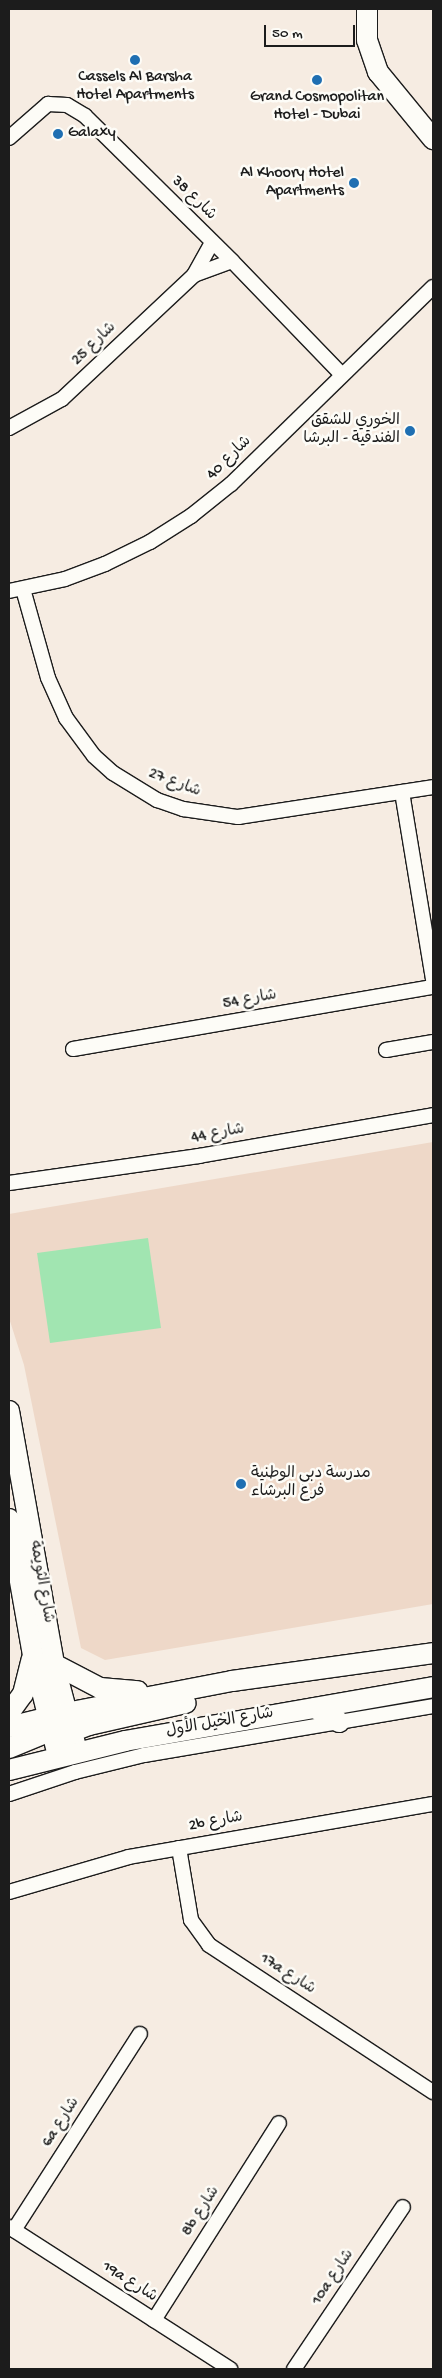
<!DOCTYPE html>
<meta charset="utf-8">
<style>
body{margin:0}
#map{position:relative;width:442px;height:2378px;overflow:hidden;background:#f6ece2;font-family:"Gochi Hand","Playpen Sans Arabic",sans-serif}
div>[style]{position:absolute}
.built>*{inset:0;background:#eed8c8}
.green>*{inset:0;background:#a1e5b1}
.roads{filter:drop-shadow(1px 0 #1c1c1c) drop-shadow(-1px 0 #1c1c1c) drop-shadow(0 1px #1c1c1c) drop-shadow(0 -1px #1c1c1c)}
.street>*{height:14px;margin:-7px;padding:0 7px;transform-origin:7px;border-radius:7px;background:#fdfcf7}
.secondary>*{height:20px;margin:-10px;padding:0 10px;transform-origin:10px;border-radius:10px;background:#fdfcf7}
.dots>*{width:14px;height:14px;translate:-50% -50%;box-sizing:border-box;border:2px solid #fdfcf7;border-radius:50%}
span{translate:-50% -50%;white-space:nowrap;text-align:center;line-height:1.15;-webkit-text-stroke:5px #fdfcf7;paint-order:stroke}
.poi-label{font-size:16px;color:#1c1c1c}
.left{translate:0 -50%;text-align:left}
.right{translate:-100% -50%;text-align:right}
.street-label{font-size:16px;color:#1c1c1c}
.frame{position:absolute;inset:0;border:10px solid #1c1c1c;pointer-events:none}
.scale{position:absolute;left:264px;top:25px;width:91px;height:22px;box-sizing:border-box;border:2px solid #1c1c1c;border-top:0;padding-left:6px;font-size:15px;line-height:18px;white-space:nowrap;color:#1c1c1c;-webkit-text-stroke:4px #fdfcf7;paint-order:stroke}
</style>
<div id="map">
<div class="built">
<i style="clip-path:polygon(433px 1142px,433px 1604px,105px 1660px,81px 1648px,24px 1365px,9px 1318px,9px 1214px)"></i>
</div>
<div class="green">
<i style="clip-path:polygon(148px 1238px,161px 1328px,50px 1343px,37px 1253px)"></i>
</div>
<div class="roads">
<div class="street">
<i style="left:9px;top:138px;width:52px;rotate:-41.1deg"></i>
<i style="left:48px;top:104px;width:19px;rotate:3deg"></i>
<i style="left:67px;top:105px;width:21px;rotate:31deg"></i>
<i style="left:85px;top:116px;width:206px;rotate:44.6deg"></i>
<i style="left:232px;top:261px;width:157px;rotate:46deg"></i>
<i style="left:194px;top:275px;width:37px;rotate:-61deg"></i>
<i style="left:9px;top:428px;width:60px;rotate:-28.7deg"></i>
<i style="left:62px;top:399px;width:181px;rotate:-43.2deg"></i>
<i style="left:194px;top:275px;width:40px;rotate:-20.2deg"></i>
<i style="left:23px;top:589px;width:92px;rotate:74.3deg"></i>
<i style="left:48px;top:678px;width:44px;rotate:65.8deg"></i>
<i style="left:66px;top:718px;width:47px;rotate:53.6deg"></i>
<i style="left:94px;top:756px;width:25px;rotate:42deg"></i>
<i style="left:113px;top:773px;width:52px;rotate:31.5deg"></i>
<i style="left:157px;top:800px;width:28px;rotate:19deg"></i>
<i style="left:183px;top:809px;width:56px;rotate:8.3deg"></i>
<i style="left:238px;top:817px;width:197px;rotate:-8.7deg"></i>
<i style="left:9px;top:591px;width:57px;rotate:-12.1deg"></i>
<i style="left:65px;top:579px;width:43px;rotate:-20.6deg"></i>
<i style="left:105px;top:564px;width:50px;rotate:-26.1deg"></i>
<i style="left:150px;top:542px;width:49px;rotate:-32.4deg"></i>
<i style="left:191px;top:516px;width:51px;rotate:-38.7deg"></i>
<i style="left:231px;top:484px;width:282px;rotate:-44.3deg"></i>
<i style="left:402px;top:792px;width:191px;rotate:80.6deg"></i>
<i style="left:73px;top:1049px;width:365px;rotate:-9.8deg"></i>
<i style="left:386px;top:1050px;width:48px;rotate:-9.7deg"></i>
<i style="left:9px;top:1183px;width:192px;rotate:-8.1deg"></i>
<i style="left:199px;top:1156px;width:238px;rotate:-9.9deg"></i>
<i style="left:9px;top:1794px;width:70px;rotate:-18.4deg"></i>
<i style="left:75px;top:1772px;width:71px;rotate:-13.8deg"></i>
<i style="left:144px;top:1755px;width:293px;rotate:-9.6deg"></i>
<i style="left:179px;top:1848px;width:73px;rotate:80.5deg"></i>
<i style="left:191px;top:1920px;width:31px;rotate:54deg"></i>
<i style="left:209px;top:1945px;width:268px;rotate:33.3deg"></i>
<i style="left:9px;top:1892px;width:125px;rotate:-16.3deg"></i>
<i style="left:129px;top:1857px;width:309px;rotate:-9.9deg"></i>
<i style="left:9px;top:2227px;width:263px;rotate:32.7deg"></i>
<i style="left:14px;top:2230px;width:233px;rotate:-57.3deg"></i>
<i style="left:154px;top:2320px;width:233px;rotate:-57.6deg"></i>
<i style="left:294px;top:2369px;width:195px;rotate:-56.1deg"></i>
</div>
<div class="secondary">
<i style="left:367px;top:9px;width:31px;rotate:90deg"></i>
<i style="left:367px;top:40px;width:34px;rotate:71deg"></i>
<i style="left:378px;top:72px;width:87px;rotate:50.6deg"></i>
<i style="left:9px;top:1411px;width:257px;rotate:79.9deg"></i>
<i style="left:54px;top:1664px;width:90px;rotate:75.2deg"></i>
<i style="left:9px;top:1519px;width:138px;rotate:80deg"></i>
<i style="left:33px;top:1655px;width:104px;rotate:76.1deg"></i>
<i style="left:54px;top:1664px;width:52px;rotate:27.6deg"></i>
<i style="left:100px;top:1688px;width:38px;rotate:5deg"></i>
<i style="left:315px;top:1708px;width:28px;rotate:30deg"></i>
<i style="left:9px;top:1713px;width:24px;rotate:-54deg"></i>
<i style="left:23px;top:1694px;width:36px;rotate:-76deg"></i>
<i style="left:9px;top:1727px;width:59px;rotate:-13.8deg"></i>
<i style="left:66px;top:1713px;width:169px;rotate:-10.9deg"></i>
<i style="left:232px;top:1681px;width:203px;rotate:-7.9deg"></i>
<i style="left:63px;top:1742px;width:18px;rotate:-43deg"></i>
<i style="left:76px;top:1730px;width:14px;rotate:-21deg"></i>
<i style="left:89px;top:1725px;width:99px;rotate:-12.8deg"></i>
<i style="left:9px;top:1748px;width:57px;rotate:-22.5deg"></i>
<i style="left:9px;top:1770px;width:120px;rotate:-14deg"></i>
<i style="left:125px;top:1741px;width:313px;rotate:-9.9deg"></i>
</div>
</div>
<div class="dots">
<i style="left:135px;top:60px;background:#1f6fb2"></i>
<i style="left:317px;top:80px;background:#1f6fb2"></i>
<i style="left:58px;top:134px;background:#1f6fb2"></i>
<i style="left:354px;top:183px;background:#1f6fb2"></i>
<i style="left:410px;top:431px;background:#1f6fb2"></i>
<i style="left:241px;top:1484px;background:#1f6fb2"></i>
</div>
<div class="poi-label">
<span style="left:135px;top:87px">Cassels Al Barsha<br>Hotel Apartments</span>
<span style="left:317px;top:107px">Grand Cosmopolitan<br>Hotel - Dubai</span>
<span class="left" style="left:68px;top:134px">Galaxy</span>
<span class="right" style="left:344px;top:183px">Al Khoory Hotel<br>Apartments</span>
<span class="right" style="left:400px;top:431px">الخوري للشقق<br>الفندقية - البرشا</span>
<span class="left" style="left:251px;top:1484px">مدرسة دبي الوطنية<br>فرع البرشاء</span>
</div>
<div class="street-label">
<span style="left:193px;top:199px;rotate:45deg">شارع 38</span>
<span style="left:95px;top:345px;rotate:-44deg">شارع 25</span>
<span style="left:230px;top:459px;rotate:-44deg">شارع 40</span>
<span style="left:174px;top:784px;rotate:21deg">شارع 27</span>
<span style="left:250px;top:1001px;rotate:-10deg">شارع 54</span>
<span style="left:218px;top:1135px;rotate:-10deg">شارع 44</span>
<span style="left:40px;top:1582px;rotate:80deg">شارع الثويمة</span>
<span style="left:220px;top:1724px;rotate:-10deg">شارع الخيل الأول</span>
<span style="left:216px;top:1823px;rotate:-10deg">2b شارع</span>
<span style="left:287px;top:1975px;rotate:33deg">17a شارع</span>
<span style="left:62px;top:2123px;rotate:-57deg">6a شارع</span>
<span style="left:202px;top:2212px;rotate:-57deg">8b شارع</span>
<span style="left:334px;top:2278px;rotate:-56deg">10a شارع</span>
<span style="left:129px;top:2283px;rotate:33deg">19a شارع</span>
</div>
<div class="frame"></div>
<div class="scale">50 m</div>
</div>
